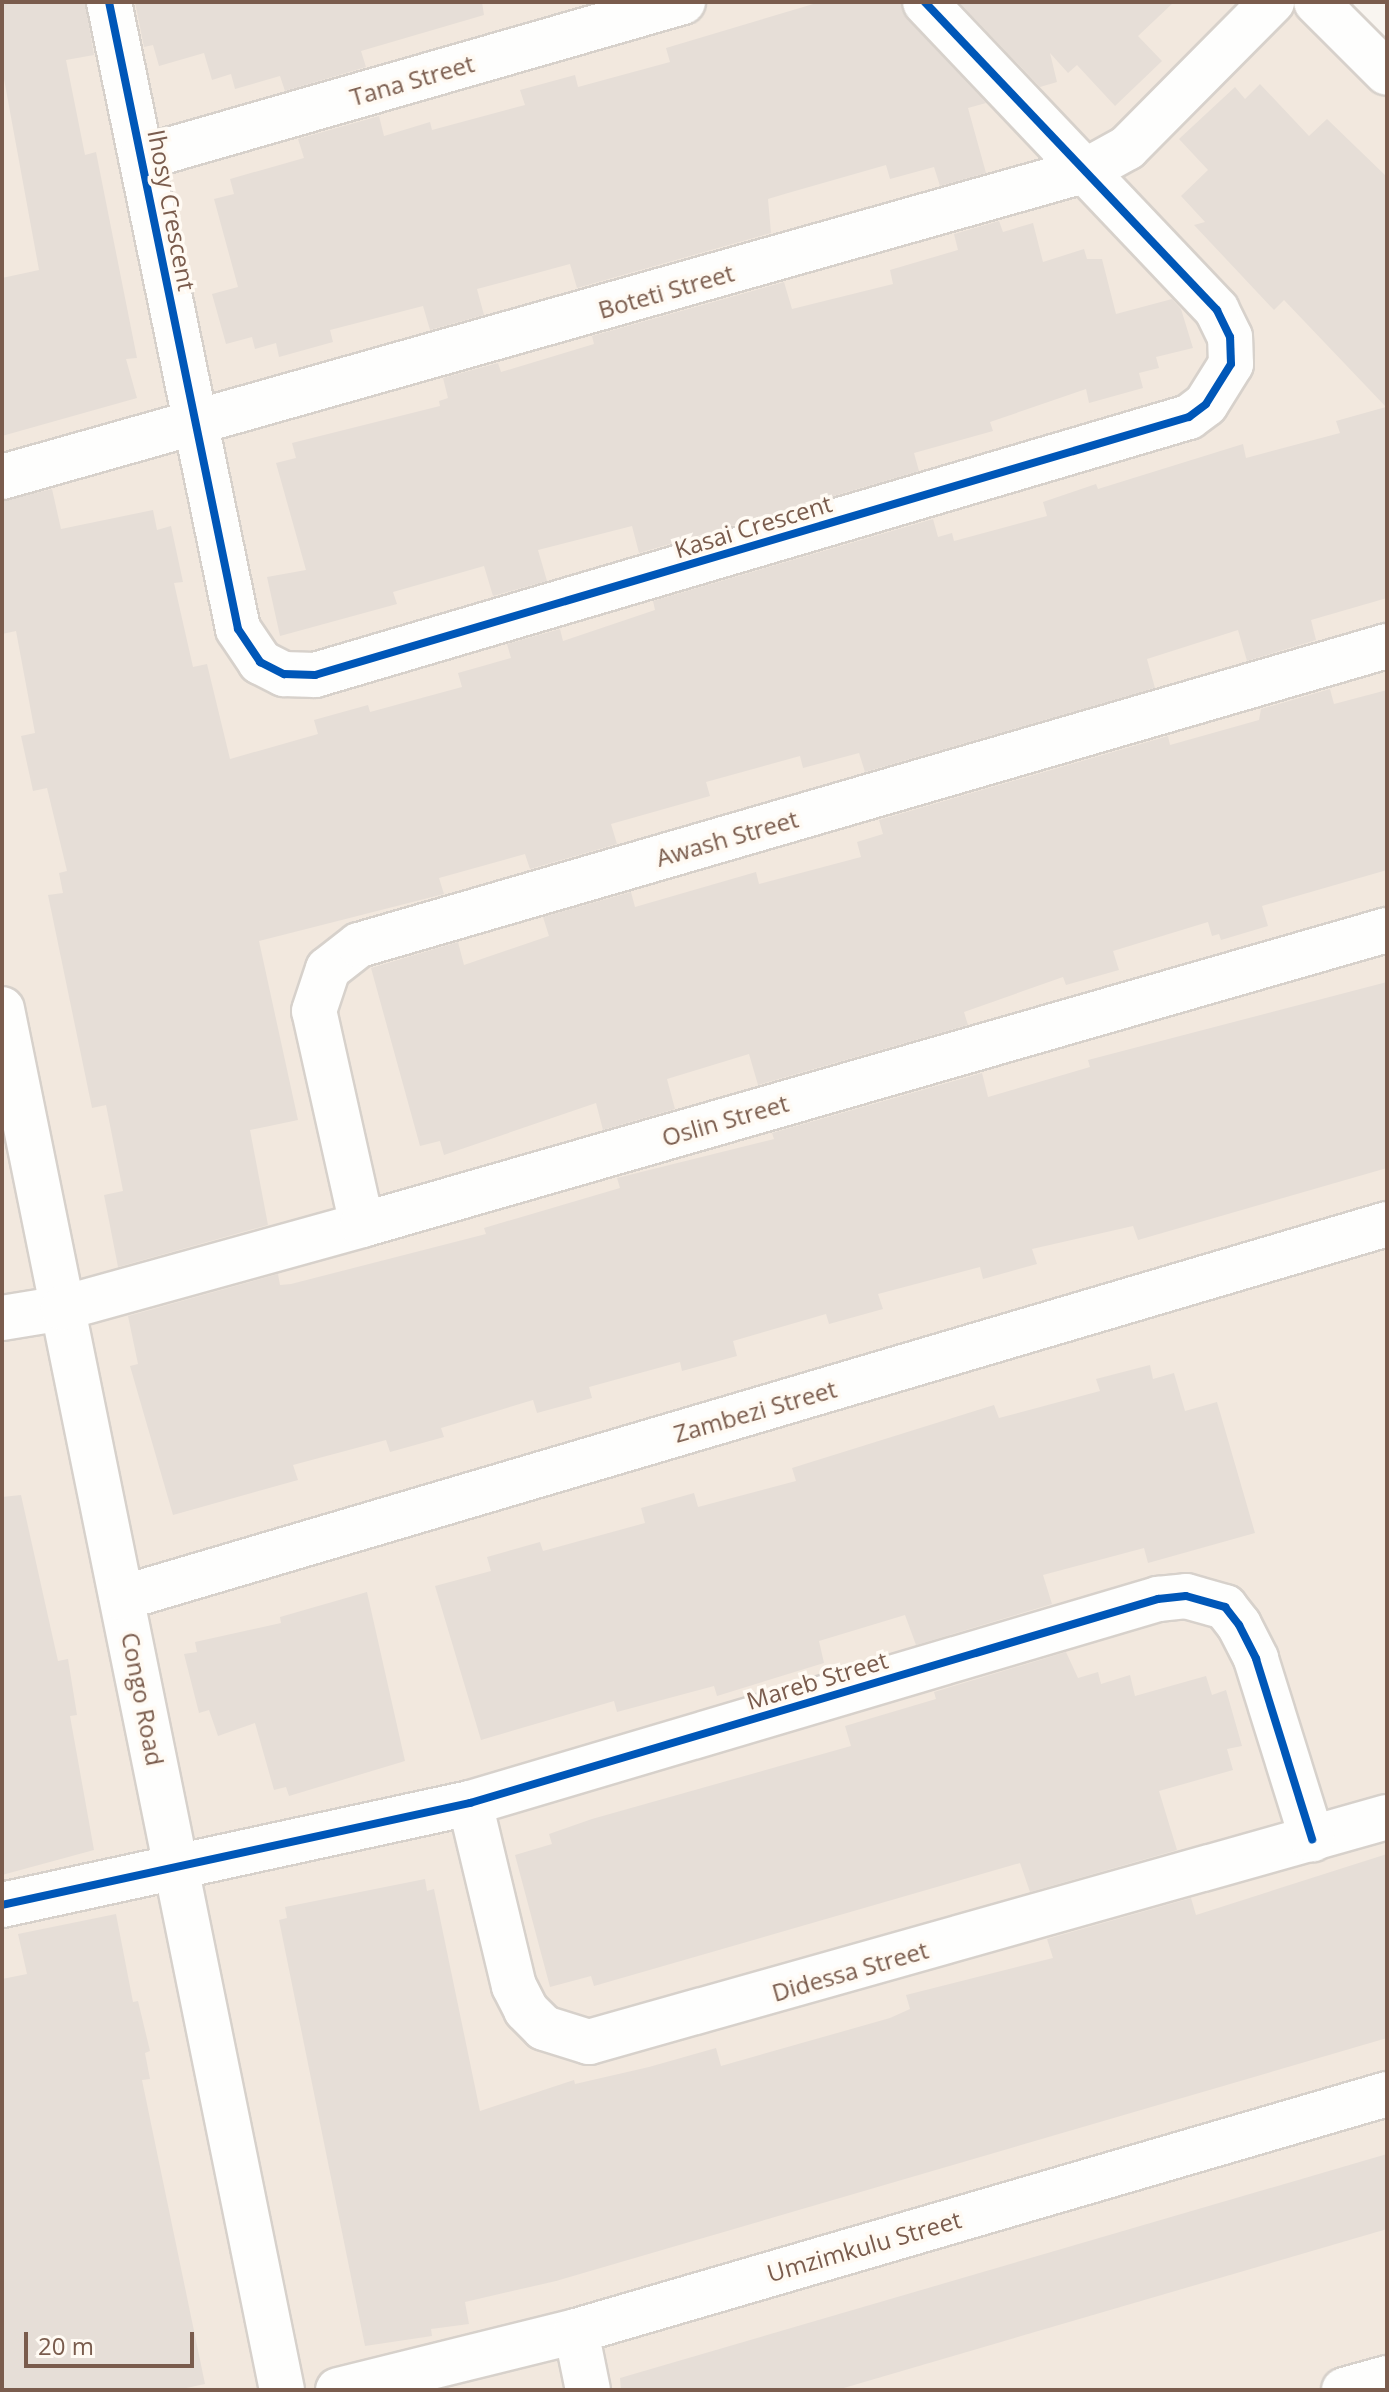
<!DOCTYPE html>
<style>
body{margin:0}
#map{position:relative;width:1389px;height:2392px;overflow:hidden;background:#f9f5f0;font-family:"Open Sans",sans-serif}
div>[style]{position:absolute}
.residential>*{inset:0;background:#f2e8de}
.building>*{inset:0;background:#e6ded7}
.roads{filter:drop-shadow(2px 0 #d7d1cb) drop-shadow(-2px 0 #d7d1cb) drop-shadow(0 2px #d7d1cb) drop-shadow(0 -2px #d7d1cb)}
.street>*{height:44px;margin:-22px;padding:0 22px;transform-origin:22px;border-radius:22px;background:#fefefd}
.cycleway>*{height:8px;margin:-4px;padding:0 4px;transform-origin:4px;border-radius:4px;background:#0057b8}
span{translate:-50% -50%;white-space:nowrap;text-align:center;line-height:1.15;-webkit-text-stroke:7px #fffaf3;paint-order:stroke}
.street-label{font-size:24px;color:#7a5c4d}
.frame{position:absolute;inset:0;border:4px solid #7a5c4d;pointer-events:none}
.scale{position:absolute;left:24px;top:2332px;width:170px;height:36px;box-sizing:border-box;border:4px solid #7a5c4d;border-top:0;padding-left:10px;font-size:24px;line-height:28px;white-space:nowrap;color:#7a5c4d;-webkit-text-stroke:6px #fffaf3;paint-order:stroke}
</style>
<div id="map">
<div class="residential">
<i style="clip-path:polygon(2px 2px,1339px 2px,1387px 53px,1387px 2390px,2px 2390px)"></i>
</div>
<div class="building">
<i style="clip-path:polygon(2px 2px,85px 2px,94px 55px,66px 60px,85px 155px,96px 152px,137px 358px,126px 359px,137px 398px,2px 436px,2px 278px,39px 270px,2px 68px)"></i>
<i style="clip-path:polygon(135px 2px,482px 2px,484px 15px,361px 51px,366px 67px,285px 91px,280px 76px,235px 89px,231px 74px,212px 80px,204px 53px,159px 66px,153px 45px,144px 47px)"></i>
<i style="clip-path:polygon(820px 2px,901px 2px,907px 19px,986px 103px,968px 108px,986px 173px,940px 186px,934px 167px,890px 179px,886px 165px,788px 193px,768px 199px,771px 233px,577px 288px,570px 264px,477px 289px,484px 315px,430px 330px,423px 306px,330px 330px,333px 342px,279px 357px,276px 343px,255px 349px,252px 337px,226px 344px,212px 294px,238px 287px,214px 199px,234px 194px,230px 179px,304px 158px,298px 139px,379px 116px,384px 136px,430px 122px,432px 130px,525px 105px,520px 90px,575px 75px,578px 87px,670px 62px,666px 48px)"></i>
<i style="clip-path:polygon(959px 2px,1174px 2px,1138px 36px,1162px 61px,1115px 106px,1077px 65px,1068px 73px,1050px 53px,1057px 82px,1040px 87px)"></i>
<i style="clip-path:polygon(1260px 84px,1309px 136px,1327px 119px,1387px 177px,1387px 598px,1311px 620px,1316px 640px,1247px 661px,1238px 630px,1147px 659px,1155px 688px,865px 772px,859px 753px,803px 768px,800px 756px,706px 782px,710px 796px,611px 824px,617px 844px,530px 869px,525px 854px,439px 878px,444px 894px,259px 941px,298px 1120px,250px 1130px,268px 1225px,118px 1267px,104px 1195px,123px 1191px,106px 1105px,92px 1108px,48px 895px,63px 893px,59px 873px,67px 871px,47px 788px,33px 791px,21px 736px,35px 733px,16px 631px,2px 634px,2px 501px,52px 489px,61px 529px,153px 510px,157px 530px,171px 526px,183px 582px,174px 583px,193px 667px,207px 664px,230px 759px,318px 734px,314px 720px,368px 705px,370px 712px,462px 687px,458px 673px,511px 658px,507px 644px,560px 629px,563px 641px,655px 610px,653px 601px,933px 519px,938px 537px,952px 533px,954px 541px,1047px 516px,1043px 502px,1096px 484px,1098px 489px,1243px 444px,1246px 458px,1340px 433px,1336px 421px,1386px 407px,1284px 300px,1274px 310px,1194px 225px,1205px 222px,1181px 196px,1208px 170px,1179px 139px,1235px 87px,1245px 99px)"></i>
<i style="clip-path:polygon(999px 221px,1003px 232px,1033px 223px,1043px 262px,1084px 249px,1087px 259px,1102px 259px,1116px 314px,1172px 299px,1181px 309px,1193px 348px,1156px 357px,1159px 368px,1139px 373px,1143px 388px,1089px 403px,1086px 389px,990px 422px,993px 431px,914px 453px,919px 471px,639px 553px,632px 526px,538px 550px,547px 581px,493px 596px,484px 566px,393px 592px,397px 604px,280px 636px,267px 577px,306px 570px,276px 463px,296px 458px,292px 443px,440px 406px,439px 401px,448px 398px,443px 378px,498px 363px,501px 372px,594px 344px,592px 336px,784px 282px,792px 309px,893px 284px,890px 270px,958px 250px,954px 234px)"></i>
<i style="clip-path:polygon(1330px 689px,1334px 704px,1387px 690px,1387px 870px,1262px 906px,1268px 926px,1221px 940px,1219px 934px,1212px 936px,1208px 922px,1113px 951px,1119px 970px,1066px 985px,1063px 977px,964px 1012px,968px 1025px,758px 1085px,749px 1054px,667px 1079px,675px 1109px,603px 1130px,596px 1103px,444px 1155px,440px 1141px,420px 1146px,371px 968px,458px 942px,464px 965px,549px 936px,543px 917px,631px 892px,635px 907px,756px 872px,759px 884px,861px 857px,857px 842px,883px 834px,879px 820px,1168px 736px,1170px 745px,1259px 720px,1261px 709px)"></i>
<i style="clip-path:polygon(1387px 982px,1387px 1168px,1138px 1240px,1133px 1226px,1032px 1249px,1037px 1264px,983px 1279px,980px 1267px,878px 1294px,883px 1309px,829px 1324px,826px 1314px,733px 1341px,737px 1356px,682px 1371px,680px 1362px,589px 1387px,592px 1398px,537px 1413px,533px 1400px,441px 1428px,444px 1437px,390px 1452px,386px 1440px,293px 1465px,298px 1480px,173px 1515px,130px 1366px,138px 1364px,128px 1316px,278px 1274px,280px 1285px,291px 1284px,486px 1234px,484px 1228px,620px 1188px,617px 1178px,774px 1139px,772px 1133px,982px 1073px,988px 1097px,1090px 1067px,1088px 1060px)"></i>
<i style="clip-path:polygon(1150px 1365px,1153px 1379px,1174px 1373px,1185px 1411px,1217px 1402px,1255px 1533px,1148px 1563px,1144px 1548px,1043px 1575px,1052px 1604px,916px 1645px,905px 1615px,819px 1641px,824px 1663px,717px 1696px,714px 1686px,617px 1712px,614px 1701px,481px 1740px,435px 1586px,491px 1571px,487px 1557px,540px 1542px,543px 1551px,645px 1523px,641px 1508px,694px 1493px,698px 1507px,796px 1481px,792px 1468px,994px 1405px,999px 1418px,1100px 1391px,1096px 1379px)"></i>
<i style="clip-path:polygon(21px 1495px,58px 1661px,68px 1659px,77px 1715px,70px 1716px,94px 1850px,2px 1875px,2px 1497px)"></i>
<i style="clip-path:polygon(367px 1592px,405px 1761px,289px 1796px,286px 1787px,274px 1790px,255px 1723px,218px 1736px,209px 1710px,199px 1713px,184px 1654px,197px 1652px,195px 1642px,281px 1623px,280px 1617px)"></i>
<i style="clip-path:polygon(1066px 1652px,1078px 1678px,1098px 1672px,1101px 1684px,1130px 1675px,1135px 1696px,1206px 1676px,1212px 1695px,1226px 1690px,1242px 1746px,1227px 1749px,1233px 1770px,1159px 1791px,1177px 1850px,1030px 1892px,1020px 1863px,594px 1986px,591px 1976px,550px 1987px,515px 1855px,552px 1844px,549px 1834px,592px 1819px,851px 1746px,845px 1726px,936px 1699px,934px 1692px)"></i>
<i style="clip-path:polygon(1387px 1854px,1387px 2038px,556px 2281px,465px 2302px,469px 2324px,431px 2329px,432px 2336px,365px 2346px,279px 1920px,287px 1918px,285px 1907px,425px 1879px,427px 1891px,434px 1889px,480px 2111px,574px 2080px,575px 2084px,649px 2067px,716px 2048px,721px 2066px,890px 2018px,910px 2009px,906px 1995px,1053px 1958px,1047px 1939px,1191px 1898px,1196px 1915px)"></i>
<i style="clip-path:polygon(116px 1914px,133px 2002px,138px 2001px,150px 2051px,145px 2053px,150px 2079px,142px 2080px,205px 2384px,177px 2390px,2px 2390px,2px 1979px,27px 1974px,18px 1934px)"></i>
<i style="clip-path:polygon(1387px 2154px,1387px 2229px,837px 2390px,621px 2390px,620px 2378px)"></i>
</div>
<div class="roads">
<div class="street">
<i style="left:109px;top:2px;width:640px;rotate:78.37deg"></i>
<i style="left:238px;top:629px;width:40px;rotate:56deg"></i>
<i style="left:260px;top:662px;width:27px;rotate:27deg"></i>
<i style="left:284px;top:674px;width:31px;rotate:2deg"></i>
<i style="left:315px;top:675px;width:911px;rotate:-16.45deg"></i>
<i style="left:1189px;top:417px;width:21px;rotate:-37deg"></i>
<i style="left:1206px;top:404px;width:47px;rotate:-58deg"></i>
<i style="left:1231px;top:364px;width:27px;rotate:-92deg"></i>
<i style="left:1230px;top:337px;width:30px;rotate:-116deg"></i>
<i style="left:1217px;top:310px;width:424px;rotate:-133.5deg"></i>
<i style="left:1316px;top:2px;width:100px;rotate:45deg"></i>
<i style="left:141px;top:158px;width:564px;rotate:-16.06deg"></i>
<i style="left:2px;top:477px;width:1128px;rotate:-15.8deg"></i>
<i style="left:1087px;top:170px;width:46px;rotate:-28.8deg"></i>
<i style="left:1127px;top:148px;width:206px;rotate:-45.2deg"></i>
<i style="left:2px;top:1009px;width:1409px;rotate:78.54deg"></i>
<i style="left:362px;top:1225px;width:219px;rotate:-102.6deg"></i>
<i style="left:314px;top:1011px;width:44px;rotate:-71.6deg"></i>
<i style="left:328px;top:969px;width:39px;rotate:-38deg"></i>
<i style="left:359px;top:945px;width:1071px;rotate:-16.22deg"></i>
<i style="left:2px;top:1318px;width:62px;rotate:-9.3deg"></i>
<i style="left:63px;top:1308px;width:310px;rotate:-15.5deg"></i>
<i style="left:362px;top:1225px;width:1067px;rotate:-16.06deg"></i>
<i style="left:122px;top:1598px;width:1319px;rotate:-16.47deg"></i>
<i style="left:470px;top:1803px;width:188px;rotate:76.5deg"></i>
<i style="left:514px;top:1986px;width:27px;rotate:63deg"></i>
<i style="left:526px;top:2010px;width:25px;rotate:45deg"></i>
<i style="left:544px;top:2028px;width:47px;rotate:17.3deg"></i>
<i style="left:589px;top:2042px;width:829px;rotate:-15.75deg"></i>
<i style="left:2px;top:1905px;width:479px;rotate:-12.3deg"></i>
<i style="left:470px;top:1803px;width:718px;rotate:-16.52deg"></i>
<i style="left:1158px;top:1599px;width:28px;rotate:-6deg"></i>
<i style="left:1186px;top:1596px;width:41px;rotate:15.8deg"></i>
<i style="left:1225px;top:1607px;width:23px;rotate:52deg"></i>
<i style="left:1239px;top:1625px;width:38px;rotate:63deg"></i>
<i style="left:1256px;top:1659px;width:189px;rotate:72.7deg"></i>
<i style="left:576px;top:2331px;width:60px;rotate:78.5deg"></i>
<i style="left:338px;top:2390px;width:245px;rotate:-13.9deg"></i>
<i style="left:576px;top:2331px;width:845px;rotate:-16.29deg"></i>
<i style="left:1344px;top:2390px;width:45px;rotate:-15.6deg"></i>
</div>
</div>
<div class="cycleway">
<i style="left:109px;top:2px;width:640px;rotate:78.37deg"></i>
<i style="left:238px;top:629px;width:40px;rotate:56deg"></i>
<i style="left:260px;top:662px;width:27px;rotate:27deg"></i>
<i style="left:284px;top:674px;width:31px;rotate:2deg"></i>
<i style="left:315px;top:675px;width:911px;rotate:-16.45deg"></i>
<i style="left:1189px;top:417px;width:21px;rotate:-37deg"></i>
<i style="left:1206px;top:404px;width:47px;rotate:-58deg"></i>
<i style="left:1231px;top:364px;width:27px;rotate:-92deg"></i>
<i style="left:1230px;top:337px;width:30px;rotate:-116deg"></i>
<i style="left:1217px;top:310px;width:424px;rotate:-133.5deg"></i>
<i style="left:2px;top:1905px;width:479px;rotate:-12.3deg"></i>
<i style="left:470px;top:1803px;width:718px;rotate:-16.52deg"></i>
<i style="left:1158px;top:1599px;width:28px;rotate:-6deg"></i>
<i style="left:1186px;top:1596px;width:41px;rotate:15.8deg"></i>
<i style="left:1225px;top:1607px;width:23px;rotate:52deg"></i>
<i style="left:1239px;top:1625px;width:38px;rotate:63deg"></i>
<i style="left:1256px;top:1659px;width:189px;rotate:72.7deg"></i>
</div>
<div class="street-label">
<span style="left:412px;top:80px;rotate:-16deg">Tana Street</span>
<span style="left:172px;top:210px;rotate:79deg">Ihosy Crescent</span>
<span style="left:666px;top:291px;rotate:-16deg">Boteti Street</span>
<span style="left:753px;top:526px;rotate:-17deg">Kasai Crescent</span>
<span style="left:727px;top:838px;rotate:-16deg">Awash Street</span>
<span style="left:725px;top:1120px;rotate:-16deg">Oslin Street</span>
<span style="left:755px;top:1411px;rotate:-16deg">Zambezi Street</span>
<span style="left:817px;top:1680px;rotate:-17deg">Mareb Street</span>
<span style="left:143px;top:1699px;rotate:79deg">Congo Road</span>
<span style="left:850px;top:1971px;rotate:-16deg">Didessa Street</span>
<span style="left:864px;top:2246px;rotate:-16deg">Umzimkulu Street</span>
</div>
<div class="frame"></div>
<div class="scale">20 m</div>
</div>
